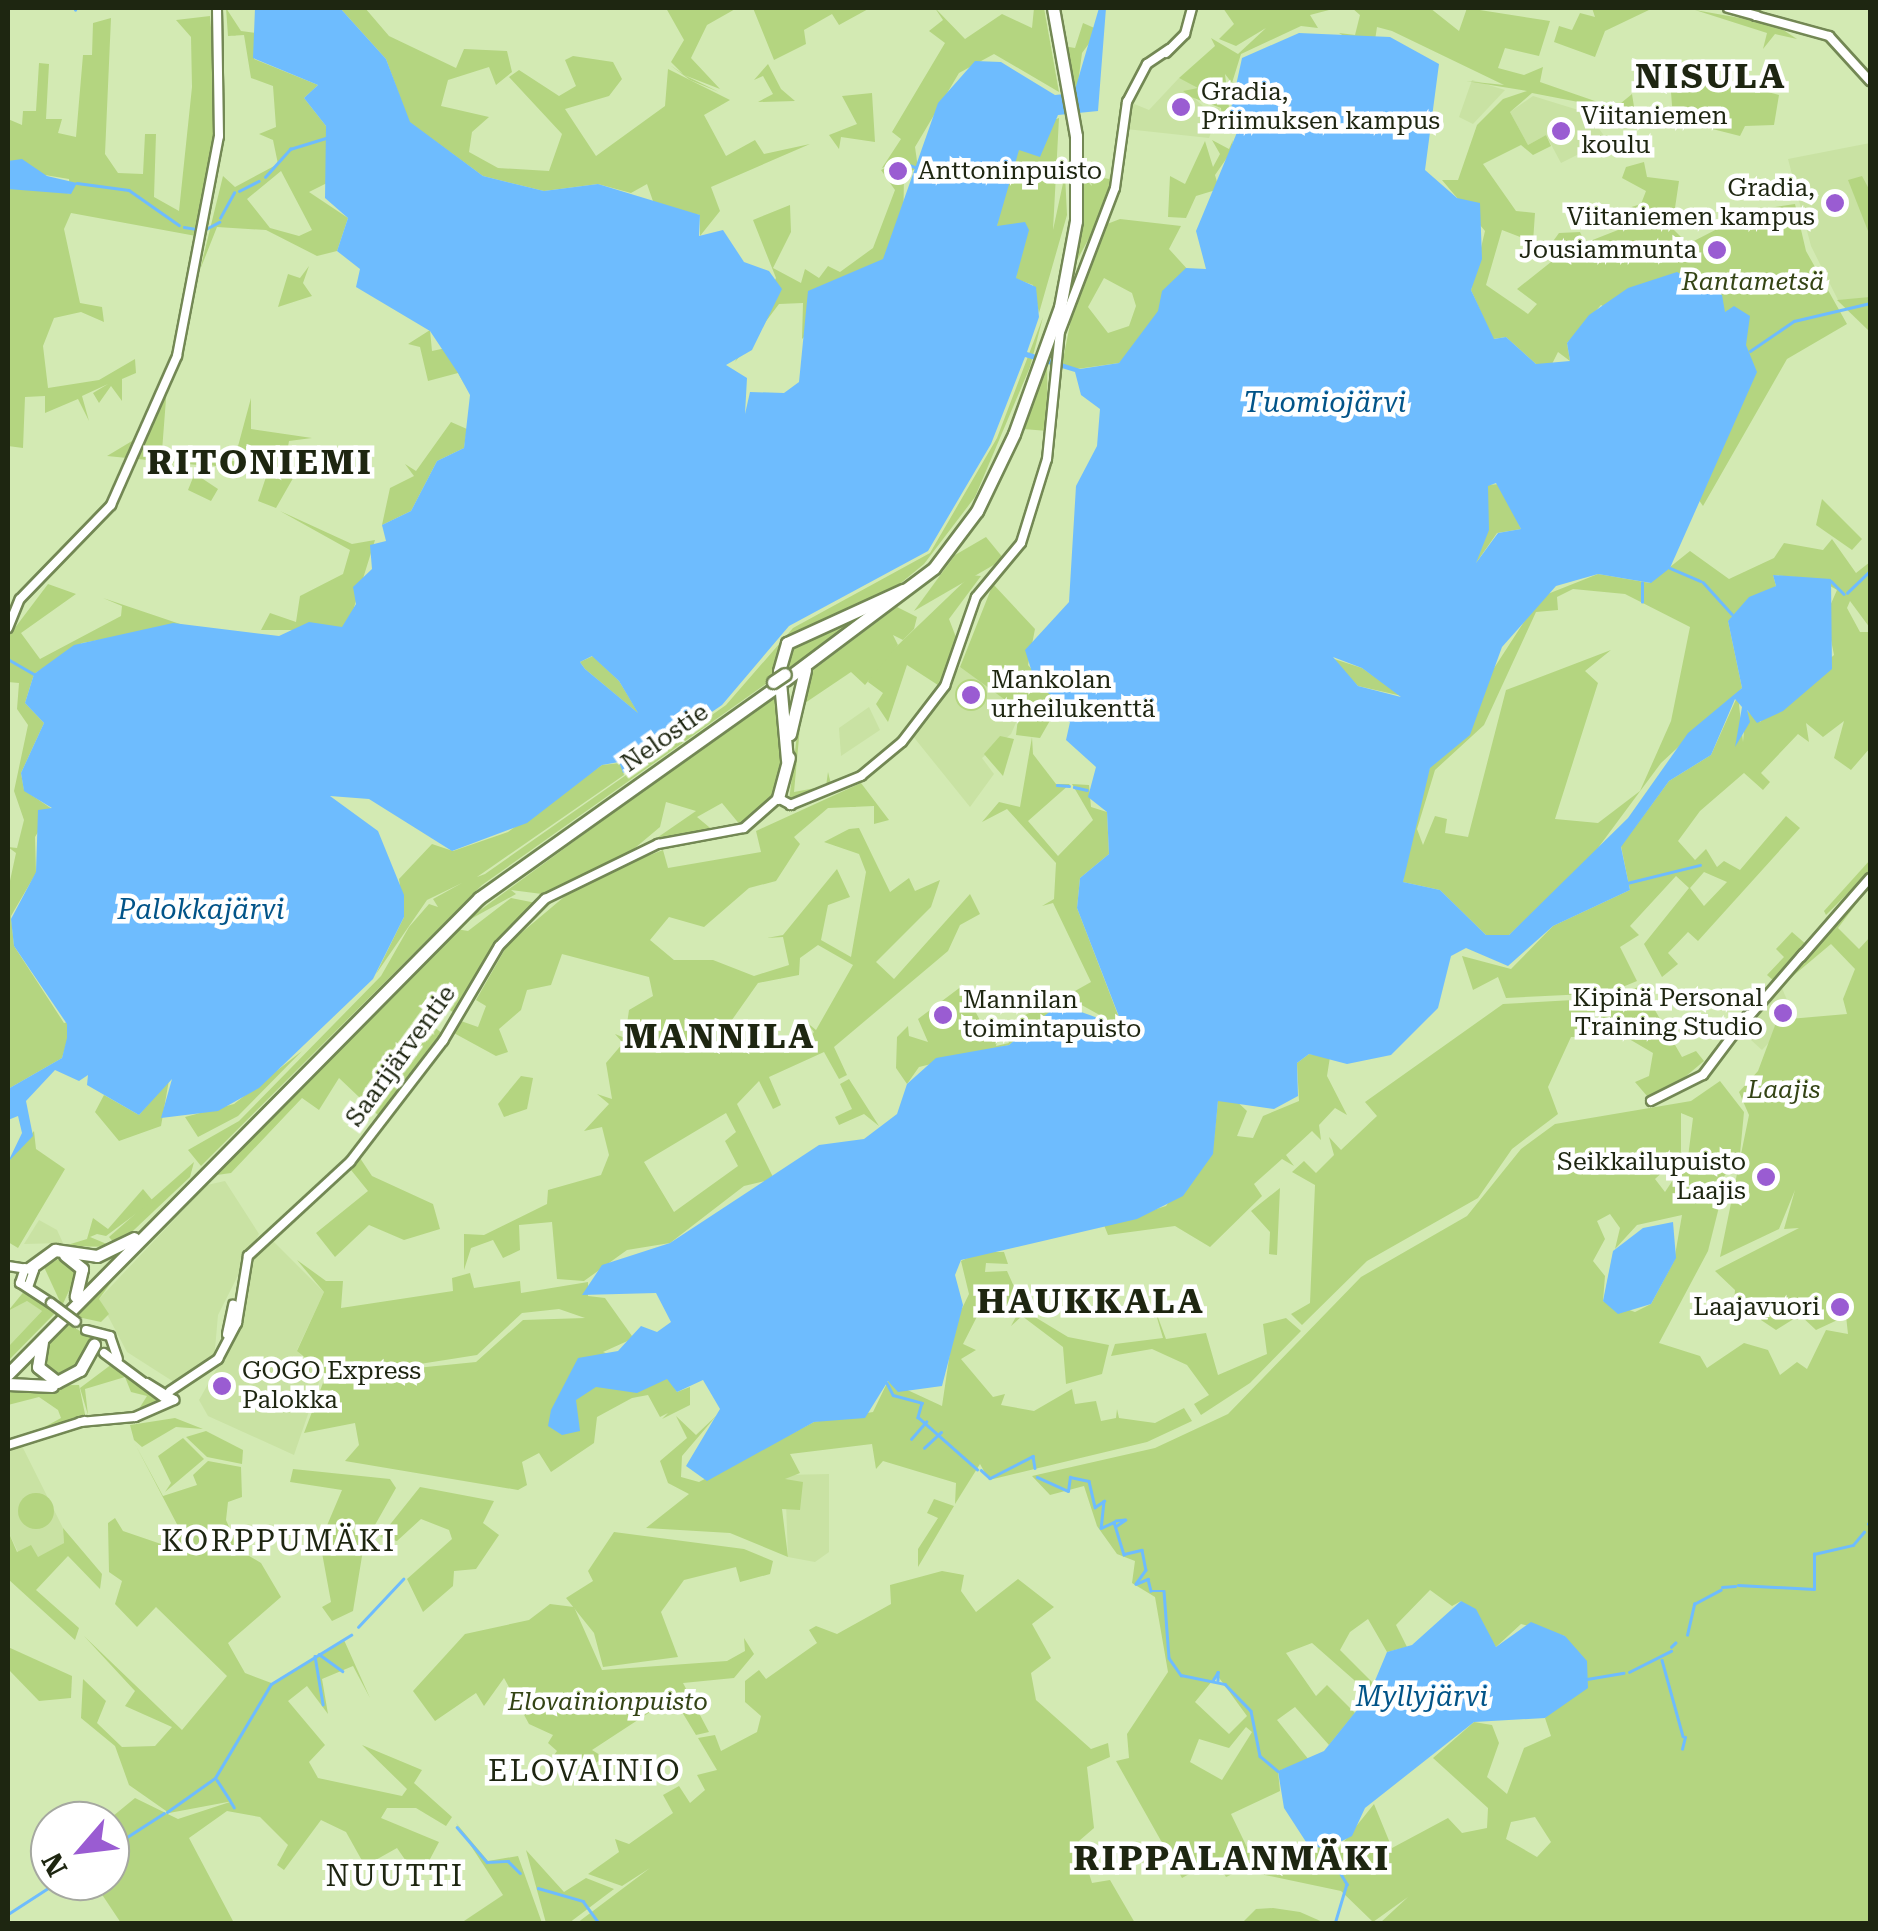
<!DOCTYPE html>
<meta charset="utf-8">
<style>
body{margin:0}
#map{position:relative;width:1878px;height:1931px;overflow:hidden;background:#d3eab3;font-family:"Roboto Serif",serif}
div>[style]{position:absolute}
.built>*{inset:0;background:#c9e2a3}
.green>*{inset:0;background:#b4d580}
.round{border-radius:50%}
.water>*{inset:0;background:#6ebcfe}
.stream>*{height:2.5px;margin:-1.25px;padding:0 1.25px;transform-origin:1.25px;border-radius:1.25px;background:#6ebcfe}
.roads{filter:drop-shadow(2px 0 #738854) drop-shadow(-2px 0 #738854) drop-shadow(0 2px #738854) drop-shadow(0 -2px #738854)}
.secondary>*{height:8px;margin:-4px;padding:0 4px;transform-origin:4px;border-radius:4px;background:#fff}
.highway>*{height:11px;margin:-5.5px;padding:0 5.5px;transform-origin:5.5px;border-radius:5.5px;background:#fff}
.bridges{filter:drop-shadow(2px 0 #738854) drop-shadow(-2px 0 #738854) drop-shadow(0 2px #738854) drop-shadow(0 -2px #738854)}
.secondary-bridge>*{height:8px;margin:-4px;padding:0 4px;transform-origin:4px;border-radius:4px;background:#fff}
.highway-bridge>*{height:11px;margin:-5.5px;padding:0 5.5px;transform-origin:5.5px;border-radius:5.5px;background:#fff}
.dots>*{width:28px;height:28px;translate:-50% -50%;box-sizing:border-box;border:5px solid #fff;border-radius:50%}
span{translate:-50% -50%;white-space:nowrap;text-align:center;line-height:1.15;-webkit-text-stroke:9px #fff;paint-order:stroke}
.poi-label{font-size:25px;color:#1e2611}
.left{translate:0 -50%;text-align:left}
.right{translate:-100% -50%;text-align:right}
.park-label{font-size:25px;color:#344415;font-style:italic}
.street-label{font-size:25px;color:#1e2611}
.water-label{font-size:28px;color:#025488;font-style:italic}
.quarter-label{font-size:30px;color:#1e2611;letter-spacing:2.5px}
.district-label{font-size:35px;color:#1e2611;font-weight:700;letter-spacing:2.5px}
.frame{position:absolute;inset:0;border:10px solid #1e2611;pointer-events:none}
.north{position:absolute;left:30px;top:1801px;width:100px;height:100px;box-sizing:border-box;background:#fff;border:2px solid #a5a8a0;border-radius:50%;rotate:242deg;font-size:28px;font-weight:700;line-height:40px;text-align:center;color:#1e2611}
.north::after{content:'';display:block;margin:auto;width:35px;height:45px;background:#9a5cd2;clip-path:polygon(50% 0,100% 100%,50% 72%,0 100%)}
</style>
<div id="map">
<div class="built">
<i style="clip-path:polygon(1179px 78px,1198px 87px,1193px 97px,1203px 106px,1220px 108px,1209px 138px,1126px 129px,1132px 103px,1149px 110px)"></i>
<i style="clip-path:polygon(1472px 80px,1505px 90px,1473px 124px,1459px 117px)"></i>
<i style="clip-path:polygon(1533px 96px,1588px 113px,1607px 140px,1561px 163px,1546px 135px,1528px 145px,1510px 112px)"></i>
<i style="clip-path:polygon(1870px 143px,1870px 298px,1838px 300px,1811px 246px,1788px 159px)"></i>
<i style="clip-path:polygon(960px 667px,1021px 711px,1011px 734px,982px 758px,994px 774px,970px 807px,912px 735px)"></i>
<i style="clip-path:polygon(869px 707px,880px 730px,841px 756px,839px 728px)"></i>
<i style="clip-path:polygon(1781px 986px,1794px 1016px,1762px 1050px,1741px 1031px)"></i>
<i style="clip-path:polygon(225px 1181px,259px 1234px,218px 1315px,214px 1360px,177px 1384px,127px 1352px,99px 1299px,207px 1185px)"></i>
<i style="clip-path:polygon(39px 1220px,57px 1230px,63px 1243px,24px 1244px)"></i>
<i style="clip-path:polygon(272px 1240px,324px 1292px,297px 1350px,320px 1379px,294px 1455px,208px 1416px,199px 1400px,243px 1322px,252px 1261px)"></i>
<i style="clip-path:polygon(27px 1301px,42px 1311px,8px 1347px,8px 1311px)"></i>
<i style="clip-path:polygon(21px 1444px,63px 1528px,64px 1543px,38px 1558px,18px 1552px,8px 1531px,8px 1450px)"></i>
<i style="clip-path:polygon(829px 1474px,829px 1552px,815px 1562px,788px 1557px,785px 1475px)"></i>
</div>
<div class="green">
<i style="clip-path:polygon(evenodd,226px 8px,241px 31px,257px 33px,254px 59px,318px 85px,304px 98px,326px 126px,327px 183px,309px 192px,348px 218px,337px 251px,317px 256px,266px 230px,217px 227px,200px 270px,223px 176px,235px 187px,278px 164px,273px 140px,259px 134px,276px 127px,273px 86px,251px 78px,244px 35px,228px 36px,226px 8px,281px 171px,312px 230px,299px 236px,270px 228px,247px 199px,281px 171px)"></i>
<i style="clip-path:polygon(340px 8px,365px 8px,389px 36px,456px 68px,464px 49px,507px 51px,512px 72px,496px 85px,489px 67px,448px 80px,441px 106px,489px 117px,472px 132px,469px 152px,498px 168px,549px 171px,562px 134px,509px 77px,519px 70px,559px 96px,576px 86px,565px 60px,573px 56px,613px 62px,622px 79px,609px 96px,565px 109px,596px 156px,665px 106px,668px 69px,730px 100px,704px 115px,726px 156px,755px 140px,764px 154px,810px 144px,711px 187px,720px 211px,700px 236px,700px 215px,655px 207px,647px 184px,631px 193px,598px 184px,544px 191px,483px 176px,409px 122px,386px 59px)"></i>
<i style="clip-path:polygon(666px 8px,737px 8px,707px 25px,691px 58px,720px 89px,684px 75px,719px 92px,690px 80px,670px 65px,683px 74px,671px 62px,684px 40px)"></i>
<i style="clip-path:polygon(753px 8px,870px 8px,839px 25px,832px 14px,804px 30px,806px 44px,774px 60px)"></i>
<i style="clip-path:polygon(935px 8px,965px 39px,1002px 14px,1032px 28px,1034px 8px,1044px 8px,1059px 92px,994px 54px,959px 73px,915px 147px,918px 168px,904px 174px,903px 241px,802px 339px,803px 303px,779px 304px,735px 362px,776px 278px,753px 220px,790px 205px,791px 232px,773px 268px,801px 283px,805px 269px,819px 278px,828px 266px,840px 272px,873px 248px,895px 190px,881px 170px,895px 163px,882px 168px,901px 139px,892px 132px,945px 43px,929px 31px,943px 20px)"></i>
<i style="clip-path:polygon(1223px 8px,1329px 10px,1310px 15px,1318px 28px,1301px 26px,1241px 54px,1232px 83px,1225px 74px,1232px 133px,1223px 133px,1221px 108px,1191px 97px,1183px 91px,1198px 88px,1179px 78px,1215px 46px,1211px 38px,1238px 54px,1266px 28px,1236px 46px,1219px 39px,1234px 24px)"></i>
<i style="clip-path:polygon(1352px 8px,1430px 8px,1459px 31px,1467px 8px,1550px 21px,1539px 56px,1505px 48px,1498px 68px,1524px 75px,1543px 67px,1540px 82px,1615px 108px,1632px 94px,1635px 113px,1532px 93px,1510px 112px,1528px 145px,1546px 135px,1551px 146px,1533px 155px,1521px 145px,1483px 164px,1516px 211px,1535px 213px,1533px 242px,1502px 230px,1486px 285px,1528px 314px,1537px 304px,1517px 289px,1551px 262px,1546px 251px,1559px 233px,1580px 232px,1585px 243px,1623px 228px,1619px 211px,1641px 204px,1646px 191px,1622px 178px,1626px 167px,1644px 162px,1647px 177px,1679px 181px,1672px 228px,1688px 244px,1725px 225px,1722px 215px,1795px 204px,1806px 251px,1847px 324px,1787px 359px,1703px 506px,1696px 496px,1748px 390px,1601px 305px,1567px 343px,1570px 361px,1558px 352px,1552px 364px,1536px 364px,1506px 337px,1493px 339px,1471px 290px,1485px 231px,1442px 180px,1458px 180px,1477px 125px,1503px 99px,1527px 91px,1466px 81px,1504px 85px,1392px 31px,1377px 27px,1373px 54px,1339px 33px,1355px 35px,1360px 15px)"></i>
<i style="clip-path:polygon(1592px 8px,1650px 8px,1651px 9px,1605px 31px,1595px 57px,1554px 42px,1559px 26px,1572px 30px,1580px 13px,1595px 17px)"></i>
<i style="clip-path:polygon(1695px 10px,1774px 24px,1797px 39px,1775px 34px,1763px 49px,1767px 33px)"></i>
<i style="clip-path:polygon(210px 16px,219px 121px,196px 236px,71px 213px,64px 229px,80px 303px,102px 307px,104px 322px,81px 312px,54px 318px,43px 346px,48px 388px,99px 380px,135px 359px,136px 373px,122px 379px,122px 401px,111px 386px,99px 403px,93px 393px,108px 384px,82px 396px,89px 421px,78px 399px,45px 413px,45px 396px,25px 397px,23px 448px,8px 446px,8px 176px,70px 194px,69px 179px,8px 169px,8px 119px,22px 125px,23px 111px,36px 111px,39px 63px,49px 64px,46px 119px,62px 119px,58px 133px,76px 137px,83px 55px,92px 55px,93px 23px,111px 18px,105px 154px,118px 173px,143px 174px,145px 134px,156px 134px,154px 197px,179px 211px,192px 87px,191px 37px,176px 20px)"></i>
<i style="clip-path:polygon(1083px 23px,1099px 30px,1082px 53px,1077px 91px,1063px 46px,1075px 48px)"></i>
<i style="clip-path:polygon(768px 64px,781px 89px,795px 101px,758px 102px,773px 94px,763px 76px,754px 80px)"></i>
<i style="clip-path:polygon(1686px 70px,1779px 95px,1774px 125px,1745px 126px,1740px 136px,1673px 119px,1671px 92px)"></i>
<i style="clip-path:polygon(872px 93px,875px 142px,841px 137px,839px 149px,829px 135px,857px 124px,842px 96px)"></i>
<i style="clip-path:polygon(1059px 118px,1053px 230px,1065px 174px,1067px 215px,1039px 313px,1033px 285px,1016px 279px,1020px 226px,997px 226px,1006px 137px)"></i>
<i style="clip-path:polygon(1212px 140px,1229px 149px,1233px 140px,1231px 152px,1215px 175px,1219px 189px,1196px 196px,1186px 218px,1168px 217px,1170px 176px,1185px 184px,1205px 141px,1213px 167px,1220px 154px)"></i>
<i style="clip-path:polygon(1113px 169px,1115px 180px,1102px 214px,1074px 266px,1084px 178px,1092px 186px,1089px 175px,1109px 179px)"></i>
<i style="clip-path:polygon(1862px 176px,1870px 191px,1870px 236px,1848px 180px)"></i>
<i style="clip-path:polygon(evenodd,1120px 219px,1181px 226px,1169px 249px,1189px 271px,1168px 325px,1119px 363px,1077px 369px,1062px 364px,1074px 305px,1107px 224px,1120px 219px,1104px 278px,1132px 293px,1136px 306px,1129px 326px,1108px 333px,1088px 307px,1104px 278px)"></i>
<i style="clip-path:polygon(309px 266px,303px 283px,312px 296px,278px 307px,288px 274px,300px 278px)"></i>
<i style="clip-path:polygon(1870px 297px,1870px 332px,1837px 300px)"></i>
<i style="clip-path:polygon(1043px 317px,1030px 367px,975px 497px,924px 564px,890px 592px,796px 632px,777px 676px,482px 885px,201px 1166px,188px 1150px,239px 1121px,381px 976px,409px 927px,429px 904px,438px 907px,433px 899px,462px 883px,427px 900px,376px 974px,404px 917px,399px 879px,432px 844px,453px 851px,508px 832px,602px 765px,620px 763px,624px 775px,477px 877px,485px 874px,726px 705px,793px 628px,930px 553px,997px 438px)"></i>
<i style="clip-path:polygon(430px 330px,432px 351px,446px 348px,466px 387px,458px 373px,428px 381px,420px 347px,408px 344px)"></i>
<i style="clip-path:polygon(1047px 363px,1048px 431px,1023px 429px)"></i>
<i style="clip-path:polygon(168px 373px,162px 451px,201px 457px,200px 477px,218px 489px,211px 501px,188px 490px,198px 465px,107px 456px,132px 441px)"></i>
<i style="clip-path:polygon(251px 398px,251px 429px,312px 438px,289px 441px,284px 470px,296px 473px,276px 508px,258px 501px,267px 474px,203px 464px,234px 461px)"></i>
<i style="clip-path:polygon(451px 422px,467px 429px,464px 448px,437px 461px,411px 511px,382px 525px,390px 488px,414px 476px,405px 464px,416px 471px)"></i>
<i style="clip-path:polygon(1500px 484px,1521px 529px,1497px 533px,1476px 563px,1488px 485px)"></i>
<i style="clip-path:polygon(1822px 499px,1862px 539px,1852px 550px,1816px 525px)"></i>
<i style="clip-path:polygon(280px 511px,352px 544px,375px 540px,347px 630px,261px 630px,270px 613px,296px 622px,300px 596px,343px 574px,350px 550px)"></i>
<i style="clip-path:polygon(986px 537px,1004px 559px,914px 611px,955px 555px)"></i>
<i style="clip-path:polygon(evenodd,1832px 539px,1856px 573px,1870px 562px,1870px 628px,1850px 601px,1847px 608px,1860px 632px,1870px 632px,1870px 748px,1851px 770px,1834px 758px,1844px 721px,1823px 737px,1806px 723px,1809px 742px,1798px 734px,1761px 773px,1770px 782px,1763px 790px,1744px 773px,1700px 811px,1678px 841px,1695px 860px,1706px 849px,1717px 867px,1724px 861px,1740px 870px,1786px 816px,1800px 828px,1698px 941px,1688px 932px,1668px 953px,1678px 964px,1662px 977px,1644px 944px,1689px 888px,1676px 876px,1630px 926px,1639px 935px,1620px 947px,1637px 981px,1608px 993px,1506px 998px,1498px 977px,1473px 990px,1462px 956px,1511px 969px,1553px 926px,1630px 890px,1621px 846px,1669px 781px,1711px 755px,1738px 695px,1743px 742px,1746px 710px,1760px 722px,1834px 655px,1826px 615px,1837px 590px,1818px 579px,1773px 575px,1776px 586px,1728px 621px,1742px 688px,1661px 763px,1592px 856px,1508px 936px,1486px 935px,1440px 890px,1403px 882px,1407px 848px,1430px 767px,1540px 597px,1598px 574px,1650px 583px,1690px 551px,1729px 579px,1774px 558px,1784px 543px,1823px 550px,1832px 539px,1573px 589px,1625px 594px,1690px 627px,1671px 721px,1640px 791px,1598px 823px,1555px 819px,1598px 683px,1585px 671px,1611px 650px,1506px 690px,1468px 837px,1445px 833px,1447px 819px,1435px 816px,1423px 845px,1417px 829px,1435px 770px,1484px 725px,1536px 612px,1558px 610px,1557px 597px,1573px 589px,1832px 539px,1704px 872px,1727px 882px,1704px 906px,1690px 888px,1704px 872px)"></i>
<i style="clip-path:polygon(971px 575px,981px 576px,949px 619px,959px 645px,941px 687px,907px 665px,888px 722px,876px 704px,883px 693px,868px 682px,874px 668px)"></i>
<i style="clip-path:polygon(48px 584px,76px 594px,21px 633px,40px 659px,121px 616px,122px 606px,103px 598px,183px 625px,82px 643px,34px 674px,25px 703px,44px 723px,21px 773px,24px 790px,52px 809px,35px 837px,36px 873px,11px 916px,14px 946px,64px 1023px,73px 1021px,62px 1058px,8px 1089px,8px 890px,16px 853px,8px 847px,17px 848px,24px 820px,14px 791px,28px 725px,17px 709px,19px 683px,8px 682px,8px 637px)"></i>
<i style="clip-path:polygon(993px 584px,1035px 629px,1028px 665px,1060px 703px,1040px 738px,1016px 735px,1019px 710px,960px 667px)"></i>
<i style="clip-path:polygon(885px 600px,780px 674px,785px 650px)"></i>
<i style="clip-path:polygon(897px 607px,917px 617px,914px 629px,903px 640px,893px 635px,898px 645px,865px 685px,851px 672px,802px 705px,794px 792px,826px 786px,828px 772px,831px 784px,789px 801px,804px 677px)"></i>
<i style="clip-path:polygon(593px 656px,619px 681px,639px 714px,585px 669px,580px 662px)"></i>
<i style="clip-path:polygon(1331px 658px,1362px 668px,1402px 696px,1358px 686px)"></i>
<i class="round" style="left:955px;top:679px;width:32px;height:32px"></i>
<i style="clip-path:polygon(778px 692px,784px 766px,772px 800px,741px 826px,722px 803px,697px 817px,715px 832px,648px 844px,696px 811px,666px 802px,660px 827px,629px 853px,542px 894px,511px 890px,516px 894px,460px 925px)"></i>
<i style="clip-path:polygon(1000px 736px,1014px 739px,1003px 776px,984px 754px)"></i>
<i style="clip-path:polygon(1032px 737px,1033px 754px,1056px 784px,1070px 784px,1028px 821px,1058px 856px,1093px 820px,1072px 784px,1089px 785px,1091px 807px,1107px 812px,1109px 854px,1080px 878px,1077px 908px,1123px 1028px,1078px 1003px,1075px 991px,1091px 982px,1053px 903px,1042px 906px,1054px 899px,1056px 863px,1007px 809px,982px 822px,999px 802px,1020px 807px)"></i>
<i style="clip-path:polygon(evenodd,861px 783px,889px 820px,874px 824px,874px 806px,828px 808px,794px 837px,800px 844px,776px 881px,749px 888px,704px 927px,669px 917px,650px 940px,674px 960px,713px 960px,754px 976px,789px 965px,783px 937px,767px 938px,783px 935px,837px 869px,850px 897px,828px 905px,821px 940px,851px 957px,866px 872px,859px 854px,824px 842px,849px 829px,859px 828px,890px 892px,909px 878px,915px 891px,940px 880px,931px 907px,876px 962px,894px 979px,970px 894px,980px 914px,960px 925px,948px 951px,834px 1047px,847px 1075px,839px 1079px,824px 1052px,769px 1077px,781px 1105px,773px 1109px,759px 1081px,737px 1104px,774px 1179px,744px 1186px,670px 1243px,627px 1250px,584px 1281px,557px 1279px,552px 1222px,519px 1225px,520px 1250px,503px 1258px,493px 1240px,471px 1248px,464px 1270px,464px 1234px,484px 1235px,547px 1204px,548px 1190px,601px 1175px,609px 1155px,602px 1127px,584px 1131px,609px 1104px,597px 1094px,612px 1099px,606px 1063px,623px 1043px,615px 1034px,625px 1038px,629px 1010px,653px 996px,649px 977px,562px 954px,551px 985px,527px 990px,521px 1010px,499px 1029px,508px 1052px,496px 1056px,452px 1032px,461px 1021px,478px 1027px,486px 1006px,476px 1000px,508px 944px,583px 881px,663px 850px,668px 868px,761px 852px,756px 831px,861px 783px,818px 945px,853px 965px,816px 1030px,805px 1021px,814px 1032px,806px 1041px,765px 1052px,727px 1027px,758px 983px,799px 975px,800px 958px,818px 945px,861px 783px,726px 1113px,736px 1132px,725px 1141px,738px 1166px,674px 1212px,644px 1162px,726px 1113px)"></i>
<i style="clip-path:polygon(1870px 860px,1870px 871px,1826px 915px,1824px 911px)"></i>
<i style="clip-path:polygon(511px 898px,536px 903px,493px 949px,457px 1015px,433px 998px,421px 1016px,444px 1035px,380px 1117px,339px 1078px,319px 1110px,302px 1098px,231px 1173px,210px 1176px,456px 929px,468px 931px)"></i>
<i style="clip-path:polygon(evenodd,1860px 899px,1838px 928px,1859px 949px,1870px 937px,1870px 1923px,1380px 1923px,1408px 1897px,1373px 1922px,1341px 1891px,1241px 1870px,1226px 1877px,1216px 1859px,1182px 1878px,1116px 1761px,1129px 1758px,1127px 1734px,1168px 1672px,1155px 1597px,1132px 1583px,1135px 1561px,1117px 1554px,1097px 1526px,1084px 1486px,1050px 1495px,1032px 1476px,1155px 1448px,1228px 1414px,1361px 1277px,1467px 1216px,1521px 1149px,1555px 1124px,1691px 1101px,1720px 1081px,1744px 1112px,1740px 1154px,1715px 1189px,1725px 1183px,1708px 1251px,1659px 1343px,1700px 1356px,1707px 1368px,1744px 1343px,1768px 1350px,1780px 1375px,1797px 1362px,1807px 1369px,1826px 1330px,1848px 1334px,1846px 1316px,1816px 1330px,1800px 1315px,1776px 1330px,1734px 1302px,1735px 1290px,1715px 1271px,1799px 1228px,1784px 1229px,1795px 1190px,1779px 1229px,1720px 1257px,1749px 1115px,1739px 1092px,1758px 1071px,1777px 1020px,1847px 1014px,1843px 999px,1855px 969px,1831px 944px,1781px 986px,1860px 899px,1681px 1113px,1693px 1118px,1688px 1157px,1665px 1192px,1655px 1179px,1681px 1155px,1681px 1113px,1860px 899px,1610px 1214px,1620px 1228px,1615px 1249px,1637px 1225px,1682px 1215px,1674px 1261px,1651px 1304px,1635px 1312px,1603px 1301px,1605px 1276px,1593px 1261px,1605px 1239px,1597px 1221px,1610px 1214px,1860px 899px,1430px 1590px,1452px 1606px,1461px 1601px,1496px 1647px,1521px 1624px,1565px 1636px,1581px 1680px,1545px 1718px,1551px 1736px,1524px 1748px,1507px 1794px,1487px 1777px,1499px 1743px,1492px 1725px,1474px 1722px,1433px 1758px,1488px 1808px,1487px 1828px,1462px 1833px,1448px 1818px,1392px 1848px,1374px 1804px,1338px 1849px,1305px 1842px,1282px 1866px,1255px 1864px,1231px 1814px,1280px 1791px,1278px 1771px,1309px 1760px,1277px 1720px,1295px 1707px,1329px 1745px,1355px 1713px,1327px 1685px,1316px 1696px,1286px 1653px,1312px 1643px,1370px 1694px,1372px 1682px,1340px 1650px,1350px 1632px,1368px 1619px,1387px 1652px,1407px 1647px,1396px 1625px,1430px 1590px,1860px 899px,1217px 1675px,1247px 1716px,1229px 1734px,1195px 1702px,1217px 1675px,1860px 899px,1246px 1727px,1252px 1732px,1222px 1780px,1190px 1762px,1199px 1739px,1229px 1748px,1246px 1727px,1860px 899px,1535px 1817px,1551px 1842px,1537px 1857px,1506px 1839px,1511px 1822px,1535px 1817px)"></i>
<i style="clip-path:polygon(1792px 932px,1807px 945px,1774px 981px,1767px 975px,1784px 957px,1776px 949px)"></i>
<i style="clip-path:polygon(962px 986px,985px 1030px,959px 1030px,975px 1032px,1000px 1028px,996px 1046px,1009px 1043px,1003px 1027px,1027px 1014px,1068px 996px,1073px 1009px,1053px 1010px,1009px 1045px,919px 1067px,907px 1084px,896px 1068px,897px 1037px,908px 1026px,909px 1036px,928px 1042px,918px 1019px)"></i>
<i style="clip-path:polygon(1641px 986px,1682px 1057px,1696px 1051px,1704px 1061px,1666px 1093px,1647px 1096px,1635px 1082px,1649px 1076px,1653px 1053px,1624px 1036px,1571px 1037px,1548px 1087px,1558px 1114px,1512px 1149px,1478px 1198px,1367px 1261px,1302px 1325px,1291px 1314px,1310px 1303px,1315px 1185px,1292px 1172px,1304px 1161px,1316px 1173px,1334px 1155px,1329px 1137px,1341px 1150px,1377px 1116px,1365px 1102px,1503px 1004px,1609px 998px)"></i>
<i style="clip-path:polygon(302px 1051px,238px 1116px,198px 1137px,185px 1117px,234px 1104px)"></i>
<i style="clip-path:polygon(1309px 1054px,1330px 1057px,1327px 1076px,1347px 1115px,1335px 1108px,1319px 1125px,1321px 1140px,1312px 1131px,1286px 1155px,1294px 1166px,1282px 1159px,1254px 1184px,1262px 1196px,1210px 1247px,1175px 1226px,1108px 1235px,1104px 1225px,1166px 1206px,1214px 1138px,1218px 1101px,1232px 1097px,1247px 1111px,1237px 1136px,1253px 1138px,1263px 1116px,1299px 1101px,1297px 1063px)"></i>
<i style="clip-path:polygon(521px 1076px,533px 1078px,527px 1109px,504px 1117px,498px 1104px)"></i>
<i style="clip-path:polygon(849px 1079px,879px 1126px,864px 1114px,839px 1125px,835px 1117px,852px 1109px,840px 1084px)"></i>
<i style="clip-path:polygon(169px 1080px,161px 1126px,119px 1141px,95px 1112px,104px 1095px,139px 1115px)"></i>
<i style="clip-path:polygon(34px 1131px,36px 1149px,65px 1169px,18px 1248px,8px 1242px,8px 1162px)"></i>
<i style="clip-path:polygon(360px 1158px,372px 1176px,433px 1204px,440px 1229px,404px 1240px,369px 1225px,335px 1257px,316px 1233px,368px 1191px,351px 1170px)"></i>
<i style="clip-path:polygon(194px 1162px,190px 1177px,117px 1246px,109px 1237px)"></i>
<i style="clip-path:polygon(1280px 1188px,1277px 1255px,1269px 1254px,1270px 1232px,1251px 1211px)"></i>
<i style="clip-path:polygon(143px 1189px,153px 1201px,106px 1236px,97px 1234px,90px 1237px,114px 1247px,64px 1246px,87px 1239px,93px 1218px,108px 1229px)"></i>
<i style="clip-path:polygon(981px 1252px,1004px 1252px,1008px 1264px,986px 1263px,985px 1272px,1007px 1271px,1025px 1311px,1068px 1337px,1109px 1345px,1102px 1374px,1066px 1384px,1063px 1347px,1022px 1316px,1011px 1326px,1018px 1313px,988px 1295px,963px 1344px,976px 1350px,961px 1359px,993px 1397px,1005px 1394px,1001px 1405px,1034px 1411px,1072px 1389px,1075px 1404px,1096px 1401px,1101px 1421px,1116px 1418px,1117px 1409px,1119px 1418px,1155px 1423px,1184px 1408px,1192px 1421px,1147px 1442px,989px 1480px,980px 1464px,955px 1504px,956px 1483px,883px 1461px,876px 1469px,872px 1444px,790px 1454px,800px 1473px,785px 1479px,803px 1482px,800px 1510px,782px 1509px,788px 1557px,730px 1533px,646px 1528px,689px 1494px,668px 1483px,660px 1461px,687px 1438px,676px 1416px,696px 1435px,717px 1415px,682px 1456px,681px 1477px,699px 1482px,814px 1422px,873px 1412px,888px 1381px,942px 1406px,954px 1325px,969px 1294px,961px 1261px)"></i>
<i style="clip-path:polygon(64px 1256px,80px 1267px,62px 1306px,44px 1267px)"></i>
<i style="clip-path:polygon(evenodd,297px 1260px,326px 1281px,343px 1281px,341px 1308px,453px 1291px,452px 1278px,470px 1273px,474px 1288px,520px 1281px,521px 1293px,588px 1282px,588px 1296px,605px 1298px,632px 1336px,652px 1330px,603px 1352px,668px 1378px,677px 1392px,690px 1387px,690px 1405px,662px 1419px,668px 1413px,660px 1417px,648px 1395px,632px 1398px,597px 1417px,594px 1443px,551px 1472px,539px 1453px,522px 1462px,527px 1485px,518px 1490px,345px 1461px,359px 1445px,355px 1423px,304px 1433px,326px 1375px,297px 1351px,324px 1292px,297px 1260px,559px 1309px,585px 1318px,523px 1320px,476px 1362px,356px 1374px,477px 1355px,522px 1313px,559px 1309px)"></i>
<i style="clip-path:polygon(127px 1261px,99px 1299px,109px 1314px,101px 1322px,73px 1316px,69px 1324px,91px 1338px,87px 1356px,61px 1380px,43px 1373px,44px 1344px)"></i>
<i style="clip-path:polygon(26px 1289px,58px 1310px,8px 1361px,8px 1347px,42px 1311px,27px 1301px,8px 1311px)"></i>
<i style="clip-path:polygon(1153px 1304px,1166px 1339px,1206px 1333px,1218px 1375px,1267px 1354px,1263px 1324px,1286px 1318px,1301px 1331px,1250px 1383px,1201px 1415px,1194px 1404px,1209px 1395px,1187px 1365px,1152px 1349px,1111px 1356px,1115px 1344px,1163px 1338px)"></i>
<i style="clip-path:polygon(116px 1361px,157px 1401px,137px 1412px,147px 1396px,131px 1392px,125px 1377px,85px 1389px,88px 1415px,80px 1388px)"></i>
<i style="clip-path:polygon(79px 1385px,86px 1419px,41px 1429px,61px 1418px,58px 1410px,39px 1397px,8px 1405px,8px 1386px)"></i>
<i style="clip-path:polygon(175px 1418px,203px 1429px,176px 1427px,142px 1447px,134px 1440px,130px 1425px)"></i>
<i style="clip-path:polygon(206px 1431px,243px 1450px,242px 1464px,207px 1457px,186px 1437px)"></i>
<i style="clip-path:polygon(183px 1438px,204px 1459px,165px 1492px,171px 1483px,158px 1456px)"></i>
<i style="clip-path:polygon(135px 1444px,163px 1496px,197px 1485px,193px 1475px,208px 1461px,241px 1467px,242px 1497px,228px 1502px,226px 1520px,239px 1550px,261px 1563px,281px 1597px,228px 1643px,245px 1673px,274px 1684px,344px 1640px,370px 1698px,353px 1666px,322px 1679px,328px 1714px,307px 1686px,288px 1701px,325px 1745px,309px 1762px,318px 1778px,402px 1796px,407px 1789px,362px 1745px,422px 1770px,414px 1783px,452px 1817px,446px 1826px,416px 1808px,387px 1808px,381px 1818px,439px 1842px,419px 1880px,397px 1848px,365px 1866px,346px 1832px,321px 1820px,284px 1870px,277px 1865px,288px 1845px,260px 1817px,227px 1811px,189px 1838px,234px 1923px,121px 1923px,93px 1881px,110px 1881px,107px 1821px,135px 1798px,178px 1819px,233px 1801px,169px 1813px,129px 1785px,115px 1746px,81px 1718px,83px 1679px,106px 1701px,97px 1723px,122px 1747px,155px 1746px,172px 1727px,125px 1706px,135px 1691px,84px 1636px,182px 1730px,227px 1676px,156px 1607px,137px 1627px,115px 1604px,122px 1581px,109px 1572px,108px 1523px,115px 1518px,123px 1531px,164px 1545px,179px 1528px)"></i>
<i style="clip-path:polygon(293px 1469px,390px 1479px,396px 1488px,371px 1532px,349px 1525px,364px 1544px,353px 1611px,332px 1621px,322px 1607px,331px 1602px,320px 1542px,342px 1490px,290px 1482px)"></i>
<i style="clip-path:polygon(420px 1487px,494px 1501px,483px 1523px,499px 1535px,476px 1569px,454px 1571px,453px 1586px,423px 1612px,407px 1579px,452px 1539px,449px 1530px,421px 1519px,397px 1541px,380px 1537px)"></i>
<i class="round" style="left:18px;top:1493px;width:36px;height:36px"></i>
<i style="clip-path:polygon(934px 1499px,954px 1506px,918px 1567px,918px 1549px,938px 1518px,927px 1513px)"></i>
<i style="clip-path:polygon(63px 1528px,102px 1574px,100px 1589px,68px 1556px,36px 1590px,79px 1628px,75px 1640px,8px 1579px,8px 1531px,17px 1552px,31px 1545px,38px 1557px,64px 1543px)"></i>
<i style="clip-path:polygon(614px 1532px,744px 1549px,773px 1561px,770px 1574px,740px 1582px,736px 1567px,684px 1580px,661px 1612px,678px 1657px,603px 1667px,594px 1633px,566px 1598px,593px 1581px,588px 1571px)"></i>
<i style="clip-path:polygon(942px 1571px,964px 1575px,961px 1591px,976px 1612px,1018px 1579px,1054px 1607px,1032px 1624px,1051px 1658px,1031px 1673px,1036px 1700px,1091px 1749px,1108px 1743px,1110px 1757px,1087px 1767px,1094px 1828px,1079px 1841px,1092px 1883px,1110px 1880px,1135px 1923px,577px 1923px,650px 1868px,622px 1886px,588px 1874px,619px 1852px,615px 1839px,629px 1844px,673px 1813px,663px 1795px,679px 1786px,690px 1803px,705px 1790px,697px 1775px,717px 1770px,698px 1738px,715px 1735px,721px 1751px,757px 1732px,761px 1716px,745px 1702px,745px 1681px,759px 1670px,766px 1679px,817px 1643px,809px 1630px,816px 1626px,837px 1634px,891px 1604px,890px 1585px)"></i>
<i style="clip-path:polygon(550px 1604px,574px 1607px,602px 1670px,727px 1661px,745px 1651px,744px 1638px,754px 1654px,734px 1678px,683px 1683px,709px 1732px,696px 1735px,673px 1697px,592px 1750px,605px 1758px,587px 1767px,566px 1754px,557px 1769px,546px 1766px,557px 1751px,548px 1743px,553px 1735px,529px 1724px,504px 1678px,484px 1706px,476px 1693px,435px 1721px,413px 1691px,465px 1634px,529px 1620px)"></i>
<i style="clip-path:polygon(8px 1647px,72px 1676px,71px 1698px,39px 1701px,8px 1669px)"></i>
<i style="clip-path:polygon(456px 1823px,488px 1861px,518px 1856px,542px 1923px,461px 1923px,503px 1895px)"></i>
<i style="clip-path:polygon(526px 1850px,564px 1892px,586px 1878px,614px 1889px,569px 1923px,546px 1923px)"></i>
<i style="clip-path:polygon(1273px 1908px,1300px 1912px,1325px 1923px,1242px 1923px,1256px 1909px)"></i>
</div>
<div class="water">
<i style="clip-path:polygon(evenodd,255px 8px,340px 8px,386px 59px,410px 122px,483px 176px,544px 191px,598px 184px,700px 215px,699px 236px,723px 230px,744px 262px,769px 271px,782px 289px,752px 350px,726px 365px,747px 378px,745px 414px,750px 392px,784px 393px,799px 382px,808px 291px,883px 259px,938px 103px,975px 61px,1001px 62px,1055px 95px,1074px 93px,1099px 8px,1106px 8px,1098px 111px,1058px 115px,1040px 157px,1019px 150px,997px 226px,1025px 222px,1029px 230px,1016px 278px,1036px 287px,1039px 317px,1027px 352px,1080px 369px,1119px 363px,1158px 311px,1162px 291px,1186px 268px,1206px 269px,1196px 231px,1238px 130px,1230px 113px,1242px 58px,1299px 33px,1390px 37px,1439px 64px,1425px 170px,1457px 198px,1480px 203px,1482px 259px,1471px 290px,1494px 339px,1506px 337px,1536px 364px,1570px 361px,1567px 343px,1589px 315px,1628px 288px,1677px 272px,1722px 295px,1725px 312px,1734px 306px,1750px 316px,1746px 345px,1757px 372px,1670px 568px,1651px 583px,1598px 574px,1556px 586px,1502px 647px,1470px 735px,1430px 768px,1403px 882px,1440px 890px,1486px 935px,1509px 935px,1628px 818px,1688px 733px,1742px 688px,1728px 621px,1749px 597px,1776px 586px,1773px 575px,1831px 579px,1832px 669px,1783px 711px,1757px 723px,1747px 710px,1750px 722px,1735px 747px,1742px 707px,1735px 699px,1711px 755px,1669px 781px,1621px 847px,1630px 890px,1553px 926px,1508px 966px,1466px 948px,1451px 956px,1438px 1008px,1391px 1055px,1347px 1064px,1309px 1054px,1297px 1063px,1298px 1096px,1274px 1109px,1218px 1101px,1213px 1154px,1183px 1196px,1137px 1219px,961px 1260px,955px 1275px,963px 1305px,942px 1386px,898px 1392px,888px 1381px,865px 1418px,814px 1422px,707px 1481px,686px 1466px,720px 1409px,703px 1380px,677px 1392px,667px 1379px,637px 1393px,596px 1387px,576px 1400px,580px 1431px,562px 1435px,548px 1426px,551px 1410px,578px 1358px,618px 1351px,641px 1326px,657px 1332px,671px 1322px,656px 1293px,582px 1295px,602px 1265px,670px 1243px,819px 1145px,864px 1139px,897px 1114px,907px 1084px,936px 1058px,1009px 1045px,1059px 1004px,1123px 1027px,1077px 908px,1080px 878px,1109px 854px,1107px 812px,1088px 797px,1096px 767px,1066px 740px,1070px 722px,1053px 713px,1060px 701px,1036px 685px,1025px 650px,1069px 602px,1076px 486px,1097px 446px,1100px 409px,1081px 395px,1075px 372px,1025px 357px,991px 444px,928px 551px,789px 626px,722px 705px,623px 773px,619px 762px,602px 765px,527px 823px,452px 851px,369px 799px,330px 796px,378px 831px,404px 895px,404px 917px,373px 979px,259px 1088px,218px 1111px,161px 1118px,172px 1079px,139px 1115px,87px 1085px,88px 1075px,79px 1081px,55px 1070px,26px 1101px,33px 1136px,8px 1162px,22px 1133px,18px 1116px,8px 1120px,8px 1089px,62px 1058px,67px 1038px,67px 1024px,14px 946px,11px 919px,36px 872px,38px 810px,52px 808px,24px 791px,21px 773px,44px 723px,25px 703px,34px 674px,74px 645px,173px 623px,279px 636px,309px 622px,342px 627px,356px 604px,353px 587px,372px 569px,370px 545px,386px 541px,382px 525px,411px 511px,437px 461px,464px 448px,470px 395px,458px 373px,430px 331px,356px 287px,360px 269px,337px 251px,348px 218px,325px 198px,326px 126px,304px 98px,318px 85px,253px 58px,255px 8px,1496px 483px,1521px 529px,1498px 533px,1476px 563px,1489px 530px,1488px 486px,1496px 483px,255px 8px,592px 656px,619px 681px,638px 713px,585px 669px,580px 662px,592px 656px,255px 8px,1333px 657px,1362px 668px,1401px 697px,1358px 686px,1333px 657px)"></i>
<i style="clip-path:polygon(22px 159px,47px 176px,77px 183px,71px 194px,8px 189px,8px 161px)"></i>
<i style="clip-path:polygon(1673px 1222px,1676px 1258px,1651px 1304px,1618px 1314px,1603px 1301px,1613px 1251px,1643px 1228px)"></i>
<i style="clip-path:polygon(1461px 1601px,1476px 1609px,1496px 1647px,1531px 1622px,1565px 1636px,1587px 1661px,1588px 1688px,1545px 1718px,1474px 1722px,1365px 1808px,1352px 1836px,1326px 1849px,1308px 1845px,1284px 1808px,1278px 1771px,1324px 1751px,1369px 1695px,1387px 1652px,1412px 1645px)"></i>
</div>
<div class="stream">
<i style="left:75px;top:10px;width:2px;rotate:-63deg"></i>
<i style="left:904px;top:163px;width:15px;rotate:20deg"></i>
<i style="left:265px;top:177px;width:38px;rotate:-48deg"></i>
<i style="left:290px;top:149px;width:37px;rotate:-17deg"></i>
<i style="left:77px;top:183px;width:52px;rotate:7.7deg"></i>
<i style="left:129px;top:190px;width:61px;rotate:35deg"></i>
<i style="left:239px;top:191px;width:22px;rotate:-27deg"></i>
<i style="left:220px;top:218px;width:29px;rotate:-61deg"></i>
<i style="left:184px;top:227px;width:13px;rotate:9deg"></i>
<i style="left:206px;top:229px;width:15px;rotate:-28deg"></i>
<i style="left:1750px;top:351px;width:53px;rotate:-34.3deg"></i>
<i style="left:1794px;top:321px;width:78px;rotate:-13.3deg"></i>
<i style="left:1670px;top:568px;width:33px;rotate:23deg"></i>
<i style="left:1831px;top:581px;width:18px;rotate:45deg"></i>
<i style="left:1703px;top:582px;width:43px;rotate:47.8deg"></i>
<i style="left:1847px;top:593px;width:32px;rotate:-44deg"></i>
<i style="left:1642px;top:602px;width:19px;rotate:-90deg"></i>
<i style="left:8px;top:659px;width:30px;rotate:30deg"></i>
<i style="left:1057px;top:785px;width:12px;rotate:5deg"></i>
<i style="left:1074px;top:787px;width:13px;rotate:13deg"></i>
<i style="left:1627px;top:883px;width:75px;rotate:-13.9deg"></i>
<i style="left:887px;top:1383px;width:13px;rotate:63deg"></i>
<i style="left:893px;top:1395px;width:30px;rotate:15deg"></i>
<i style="left:922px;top:1403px;width:15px;rotate:106deg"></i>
<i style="left:918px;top:1417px;width:79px;rotate:41.4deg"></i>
<i style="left:911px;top:1439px;width:23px;rotate:-49deg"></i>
<i style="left:924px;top:1448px;width:23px;rotate:-43deg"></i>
<i style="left:981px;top:1470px;width:12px;rotate:42deg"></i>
<i style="left:990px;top:1478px;width:48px;rotate:-27.1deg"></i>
<i style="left:1033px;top:1456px;width:12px;rotate:81deg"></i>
<i style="left:1037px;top:1477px;width:34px;rotate:24deg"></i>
<i style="left:1068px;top:1491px;width:14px;rotate:-82deg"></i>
<i style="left:1070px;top:1477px;width:19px;rotate:12deg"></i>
<i style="left:1089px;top:1481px;width:27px;rotate:77deg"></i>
<i style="left:1095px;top:1507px;width:11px;rotate:-34deg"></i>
<i style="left:1104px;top:1501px;width:27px;rotate:96deg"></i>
<i style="left:1101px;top:1528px;width:14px;rotate:-25deg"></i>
<i style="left:1114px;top:1522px;width:34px;rotate:73deg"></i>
<i style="left:1124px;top:1554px;width:18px;rotate:-13deg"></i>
<i style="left:1142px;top:1550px;width:20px;rotate:79deg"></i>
<i style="left:1146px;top:1570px;width:17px;rotate:126deg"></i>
<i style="left:1136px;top:1584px;width:13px;rotate:-23deg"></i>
<i style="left:1148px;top:1579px;width:12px;rotate:76deg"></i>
<i style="left:1151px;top:1591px;width:13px"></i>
<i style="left:1164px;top:1591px;width:67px;rotate:85.7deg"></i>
<i style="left:1169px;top:1658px;width:21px;rotate:55deg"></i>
<i style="left:1181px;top:1675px;width:45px;rotate:11.6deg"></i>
<i style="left:1225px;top:1684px;width:37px;rotate:46deg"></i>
<i style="left:1251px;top:1711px;width:46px;rotate:78.7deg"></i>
<i style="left:1260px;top:1756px;width:23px;rotate:40deg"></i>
<i style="left:1868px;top:1524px;width:4px;rotate:-56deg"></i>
<i style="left:1116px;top:1526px;width:11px;rotate:-34deg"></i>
<i style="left:1125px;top:1520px;width:9px;rotate:174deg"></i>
<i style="left:1738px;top:1585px;width:76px;rotate:3deg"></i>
<i style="left:1814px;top:1589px;width:35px;rotate:-90deg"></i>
<i style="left:1814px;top:1554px;width:40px;rotate:-13deg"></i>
<i style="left:1853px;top:1545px;width:17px;rotate:-50deg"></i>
<i style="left:1722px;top:1587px;width:13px;rotate:-4deg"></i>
<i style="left:358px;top:1627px;width:66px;rotate:-46.8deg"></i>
<i style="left:1687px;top:1635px;width:32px;rotate:-77deg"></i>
<i style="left:1694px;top:1604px;width:30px;rotate:-28deg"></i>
<i style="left:1671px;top:1647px;width:6px;rotate:-45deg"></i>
<i style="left:319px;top:1654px;width:29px;rotate:36deg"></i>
<i style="left:315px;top:1656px;width:49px;rotate:80.5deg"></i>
<i style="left:1662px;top:1660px;width:79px;rotate:74.6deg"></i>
<i style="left:1629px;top:1672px;width:47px;rotate:-26.6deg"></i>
<i style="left:1213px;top:1680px;width:9px;rotate:-58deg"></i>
<i style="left:1218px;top:1672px;width:8px;rotate:90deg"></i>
<i style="left:1581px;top:1680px;width:43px;rotate:-9.5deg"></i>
<i style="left:1682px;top:1749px;width:12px;rotate:-76deg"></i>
<i style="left:217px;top:1780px;width:24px;rotate:57deg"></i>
<i style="left:231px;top:1802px;width:6px;rotate:59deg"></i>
<i style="left:167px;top:1812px;width:59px;rotate:-35.3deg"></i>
<i style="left:215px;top:1778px;width:109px;rotate:-59.2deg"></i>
<i style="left:271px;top:1684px;width:94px;rotate:-31.5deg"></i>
<i style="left:457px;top:1827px;width:46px;rotate:49.4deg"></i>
<i style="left:487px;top:1862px;width:21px;rotate:-3deg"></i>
<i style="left:508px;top:1861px;width:17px;rotate:45deg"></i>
<i style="left:110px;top:1848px;width:64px;rotate:-32.9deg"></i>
<i style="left:1326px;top:1849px;width:41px;rotate:59deg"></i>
<i style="left:1347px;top:1884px;width:42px;rotate:106.7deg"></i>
<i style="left:538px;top:1888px;width:47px;rotate:16.1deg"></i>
<i style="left:583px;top:1901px;width:29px;rotate:54deg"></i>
<i style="left:8px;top:1914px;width:61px;rotate:-32.9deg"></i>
</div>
<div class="roads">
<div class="secondary">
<i style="left:1728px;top:8px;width:30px;rotate:15deg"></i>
<i style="left:1756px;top:16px;width:76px;rotate:15.3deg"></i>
<i style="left:1829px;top:36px;width:61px;rotate:47.7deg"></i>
<i style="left:1166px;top:53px;width:27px;rotate:-45deg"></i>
<i style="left:1185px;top:34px;width:27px;rotate:-75deg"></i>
<i style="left:8px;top:628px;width:31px;rotate:-68deg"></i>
<i style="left:20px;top:599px;width:131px;rotate:-45.9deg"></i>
<i style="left:111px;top:505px;width:163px;rotate:-66.1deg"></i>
<i style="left:177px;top:356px;width:224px;rotate:-79.2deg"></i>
<i style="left:219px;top:136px;width:128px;rotate:-90.9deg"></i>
<i style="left:790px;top:805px;width:77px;rotate:-22.2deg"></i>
<i style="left:861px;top:776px;width:53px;rotate:-39.7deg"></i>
<i style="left:902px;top:742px;width:71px;rotate:-52.5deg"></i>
<i style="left:945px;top:686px;width:94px;rotate:-70.8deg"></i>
<i style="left:976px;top:597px;width:70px;rotate:-50.2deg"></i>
<i style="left:1021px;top:543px;width:88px;rotate:-72.8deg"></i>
<i style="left:1047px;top:459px;width:128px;rotate:-84.2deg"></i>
<i style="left:1060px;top:332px;width:154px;rotate:-69.1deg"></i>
<i style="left:1115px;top:188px;width:87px;rotate:-82.1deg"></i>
<i style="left:1127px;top:102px;width:43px;rotate:-62.2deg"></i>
<i style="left:1147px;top:64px;width:27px;rotate:-34deg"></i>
<i style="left:1801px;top:957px;width:105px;rotate:-48.9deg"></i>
<i style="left:1747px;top:1019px;width:87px;rotate:-49.2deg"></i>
<i style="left:1651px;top:1101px;width:58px;rotate:-26.6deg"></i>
<i style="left:1703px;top:1075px;width:75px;rotate:-53.1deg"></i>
<i style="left:8px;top:1266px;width:26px;rotate:9deg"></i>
<i style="left:34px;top:1270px;width:18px;rotate:109deg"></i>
<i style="left:25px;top:1268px;width:16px;rotate:108deg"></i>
<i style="left:20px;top:1283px;width:37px;rotate:33deg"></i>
<i style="left:86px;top:1330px;width:25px;rotate:14deg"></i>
<i style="left:110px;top:1336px;width:24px;rotate:71deg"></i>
<i style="left:227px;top:1334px;width:30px;rotate:-78deg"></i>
<i style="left:104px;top:1353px;width:74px;rotate:36.7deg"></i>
<i style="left:170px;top:1391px;width:58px;rotate:-33.7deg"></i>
<i style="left:218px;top:1359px;width:41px;rotate:-62.2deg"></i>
<i style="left:237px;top:1323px;width:68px;rotate:-80.7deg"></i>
<i style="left:248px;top:1256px;width:139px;rotate:-42.7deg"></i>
<i style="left:350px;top:1162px;width:153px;rotate:-52.5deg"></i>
<i style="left:443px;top:1041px;width:110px;rotate:-59.5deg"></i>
<i style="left:499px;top:946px;width:66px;rotate:-45.6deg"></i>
<i style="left:545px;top:899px;width:126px;rotate:-26deg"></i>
<i style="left:658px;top:844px;width:87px;rotate:-10.5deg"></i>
<i style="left:744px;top:828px;width:45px;rotate:-41.4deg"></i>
<i style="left:778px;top:798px;width:15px;rotate:28deg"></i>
<i style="left:80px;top:1422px;width:55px;rotate:-5.2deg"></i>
<i style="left:135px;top:1417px;width:43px;rotate:-23.6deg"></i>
<i style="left:174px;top:1400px;width:32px;rotate:-148deg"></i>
<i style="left:8px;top:1445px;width:80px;rotate:-17.5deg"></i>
</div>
<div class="highway">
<i style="left:785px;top:680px;width:186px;rotate:-36.9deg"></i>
<i style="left:934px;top:568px;width:71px;rotate:-53deg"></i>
<i style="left:977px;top:511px;width:85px;rotate:-64.3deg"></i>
<i style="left:1014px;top:434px;width:135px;rotate:-70.1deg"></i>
<i style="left:1060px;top:307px;width:87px;rotate:-79.5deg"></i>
<i style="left:1076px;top:221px;width:85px;rotate:-90deg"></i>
<i style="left:1076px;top:136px;width:130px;rotate:-100.2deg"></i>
<i style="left:790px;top:734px;width:66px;rotate:-76.8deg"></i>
<i style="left:787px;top:760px;width:89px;rotate:-95.1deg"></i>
<i style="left:779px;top:671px;width:29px;rotate:-74deg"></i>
<i style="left:787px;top:643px;width:128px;rotate:-24.6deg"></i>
<i style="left:778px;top:798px;width:42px;rotate:-75deg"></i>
<i style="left:65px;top:1255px;width:22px;rotate:39deg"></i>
<i style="left:82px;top:1269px;width:28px;rotate:103deg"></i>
<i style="left:30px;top:1268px;width:31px;rotate:-36deg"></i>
<i style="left:55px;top:1250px;width:42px;rotate:8.1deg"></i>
<i style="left:97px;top:1256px;width:41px;rotate:-25.9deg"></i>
<i style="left:42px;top:1342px;width:25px;rotate:99deg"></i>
<i style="left:38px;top:1367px;width:24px;rotate:38deg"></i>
<i style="left:57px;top:1382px;width:26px;rotate:-28deg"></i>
<i style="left:80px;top:1370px;width:29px;rotate:-61deg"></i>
<i style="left:8px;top:1374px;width:670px;rotate:-45.3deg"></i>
<i style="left:479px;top:898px;width:362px;rotate:-35.4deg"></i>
<i style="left:8px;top:1384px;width:44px;rotate:2.6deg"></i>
</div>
</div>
<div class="bridges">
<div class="secondary-bridge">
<i style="left:51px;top:1303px;width:31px;rotate:37deg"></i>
</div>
<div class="highway-bridge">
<i style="left:773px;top:682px;width:14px;rotate:-34deg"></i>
</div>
</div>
<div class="dots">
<i style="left:1181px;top:107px;background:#9a5cd2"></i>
<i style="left:1561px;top:131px;background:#9a5cd2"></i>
<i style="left:898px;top:171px;background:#9a5cd2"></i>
<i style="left:1835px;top:203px;background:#9a5cd2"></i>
<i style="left:1717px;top:250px;background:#9a5cd2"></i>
<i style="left:971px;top:695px;background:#9a5cd2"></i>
<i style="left:1783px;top:1013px;background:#9a5cd2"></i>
<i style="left:943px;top:1015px;background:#9a5cd2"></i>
<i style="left:1766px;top:1177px;background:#9a5cd2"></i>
<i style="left:1840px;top:1307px;background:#9a5cd2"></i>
<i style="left:222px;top:1386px;background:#9a5cd2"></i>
</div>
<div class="poi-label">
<span class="left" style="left:1201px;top:107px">Gradia,<br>Priimuksen kampus</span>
<span class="left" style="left:1581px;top:131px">Viitaniemen<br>koulu</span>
<span class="left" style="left:918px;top:171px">Anttoninpuisto</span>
<span class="right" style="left:1815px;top:203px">Gradia,<br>Viitaniemen kampus</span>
<span class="right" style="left:1697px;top:250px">Jousiammunta</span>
<span class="left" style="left:991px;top:695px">Mankolan<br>urheilukenttä</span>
<span class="right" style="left:1763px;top:1013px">Kipinä Personal<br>Training Studio</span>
<span class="left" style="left:963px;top:1015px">Mannilan<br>toimintapuisto</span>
<span class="right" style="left:1746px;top:1177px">Seikkailupuisto<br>Laajis</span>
<span class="right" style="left:1820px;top:1307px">Laajavuori</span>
<span class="left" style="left:242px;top:1386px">GOGO Express<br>Palokka</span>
</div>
<div class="park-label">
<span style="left:1753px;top:282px">Rantametsä</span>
<span style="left:1784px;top:1090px">Laajis</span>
<span style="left:608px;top:1702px">Elovainionpuisto</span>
</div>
<div class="street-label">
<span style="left:665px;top:738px;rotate:-35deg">Nelostie</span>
<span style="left:401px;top:1056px;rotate:-54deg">Saarijärventie</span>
</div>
<div class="water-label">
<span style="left:1325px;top:403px">Tuomiojärvi</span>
<span style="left:201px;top:910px">Palokkajärvi</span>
<span style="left:1422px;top:1697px">Myllyjärvi</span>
</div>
<div class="quarter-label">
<span style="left:279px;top:1541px">KORPPUMÄKI</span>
<span style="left:585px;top:1771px">ELOVAINIO</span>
<span style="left:395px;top:1876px">NUUTTI</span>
</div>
<div class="district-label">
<span style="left:1711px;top:77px">NISULA</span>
<span style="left:260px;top:463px">RITONIEMI</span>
<span style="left:720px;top:1037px">MANNILA</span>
<span style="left:1091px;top:1302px">HAUKKALA</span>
<span style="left:1232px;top:1859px">RIPPALANMÄKI</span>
</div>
<div class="frame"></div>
<div class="north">N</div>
</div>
